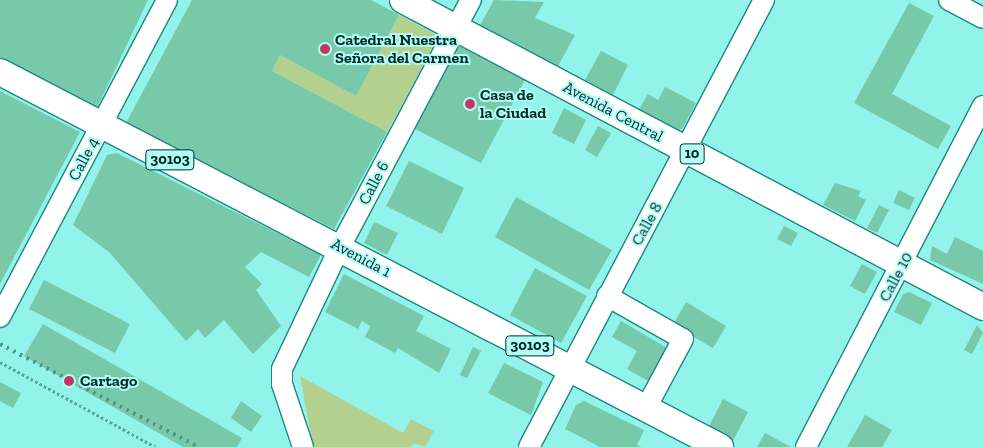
<!DOCTYPE html>
<meta charset="utf-8">
<style>
body{margin:0}
#map{position:relative;width:983px;height:447px;overflow:hidden;background:#92f3ea;font-family:"Zilla Slab",serif}
div>[style]{position:absolute}
.green>*{inset:0;background:#b4d08f}
.building>*{inset:0;background:#77c9aa}
.path>*{height:3px;margin-top:-1.5px;transform-origin:0;background:repeating-linear-gradient(90deg,#56a19a 0 2.5px,transparent 0 5px)}
.roads{filter:drop-shadow(1px 0 #1a8881) drop-shadow(-1px 0 #1a8881) drop-shadow(0 1px #1a8881) drop-shadow(0 -1px #1a8881)}
.minor>*{height:20px;margin:-10px;padding:0 10px;transform-origin:10px;border-radius:10px;background:#fff}
.major>*{height:26px;margin:-13px;padding:0 13px;transform-origin:13px;border-radius:13px;background:#fff}
.rail>*{height:4px;margin-top:-2px;transform-origin:0;background:repeating-linear-gradient(90deg,#4c948e 0 2.5px,transparent 0 7.5px)}
.dots>*{width:14px;height:14px;translate:-50% -50%;box-sizing:border-box;border:2px solid #b2fdf5;border-radius:50%}
span{translate:-50% -50%;white-space:nowrap;text-align:center;line-height:1.15;-webkit-text-stroke:4px #b2fdf5;paint-order:stroke}
.shield-label span{padding:1px 4px;background:#b2fdf5;border:1px solid;border-radius:4px;-webkit-text-stroke-width:0}
.shield-label{font-size:15px;color:#012e2b;font-weight:700}
.poi-label{font-size:16px;color:#012e2b;font-weight:700}
.left{translate:0 -50%;text-align:left}
.street-label{font-size:16px;color:#012e2b}
</style>
<div id="map">
<div class="green">
<i style="clip-path:polygon(399px 15px,439px 36px,387px 132px,272px 71px,280px 55px,356px 96px)"></i>
<i style="clip-path:polygon(300px 376px,403px 433px,411px 419px,434px 431px,425px 447px,413px 443px,412px 447px,313px 447px)"></i>
</div>
<div class="building">
<i style="clip-path:polygon(0 0,148px 0,96px 110px,0 59px)"></i>
<i style="clip-path:polygon(192px 0,371px 0,399px 15px,356px 96px,280px 55px,272px 71px,387px 132px,334px 229px,126px 123px)"></i>
<i style="clip-path:polygon(494px 0,544px 2px,535px 18px,575px 35px,558px 66px,480px 25px)"></i>
<i style="clip-path:polygon(909px 3px,934px 16px,892px 94px,951px 126px,938px 149px,854px 103px)"></i>
<i style="clip-path:polygon(459px 46px,525px 80px,481px 163px,415px 129px)"></i>
<i style="clip-path:polygon(601px 51px,628px 65px,613px 95px,585px 80px)"></i>
<i style="clip-path:polygon(665px 87px,696px 103px,682px 129px,675px 131px,639px 109px,648px 94px,658px 100px)"></i>
<i style="clip-path:polygon(0 91px,80px 132px,0 284px)"></i>
<i style="clip-path:polygon(564px 108px,586px 120px,574px 144px,552px 133px)"></i>
<i style="clip-path:polygon(598px 126px,611px 133px,597px 157px,585px 150px)"></i>
<i style="clip-path:polygon(117px 153px,321px 255px,309px 277px,261px 252px,245px 267px,262px 284px,256px 290px,281px 326px,253px 354px,224px 320px,205px 338px,198px 329px,186px 341px,110px 253px,73px 225px,107px 155px)"></i>
<i style="clip-path:polygon(409px 161px,464px 188px,442px 234px,386px 206px)"></i>
<i style="clip-path:polygon(835px 183px,861px 191px,858px 196px,866px 200px,855px 221px,823px 205px)"></i>
<i style="clip-path:polygon(899px 190px,915px 198px,909px 210px,893px 203px)"></i>
<i style="clip-path:polygon(516px 197px,612px 250px,589px 290px,495px 237px)"></i>
<i style="clip-path:polygon(879px 205px,889px 210px,877px 233px,867px 228px)"></i>
<i style="clip-path:polygon(374px 222px,398px 233px,387px 255px,364px 243px)"></i>
<i style="clip-path:polygon(784px 226px,798px 233px,791px 246px,777px 239px)"></i>
<i style="clip-path:polygon(955px 237px,983px 251px,983px 284px,930px 260px,932px 246px,947px 254px)"></i>
<i style="clip-path:polygon(862px 264px,877px 272px,865px 294px,850px 286px)"></i>
<i style="clip-path:polygon(535px 268px,587px 296px,561px 343px,510px 315px)"></i>
<i style="clip-path:polygon(344px 274px,424px 316px,416px 331px,451px 349px,439px 373px,398px 348px,395px 353px,365px 337px,370px 326px,362px 321px,358px 329px,325px 312px)"></i>
<i style="clip-path:polygon(44px 280px,130px 324px,115px 353px,29px 309px)"></i>
<i style="clip-path:polygon(909px 292px,932px 303px,921px 325px,894px 312px,903px 294px)"></i>
<i style="clip-path:polygon(686px 302px,726px 326px,713px 348px,673px 325px)"></i>
<i style="clip-path:polygon(621px 321px,667px 348px,648px 381px,627px 369px,637px 351px,612px 337px)"></i>
<i style="clip-path:polygon(43px 324px,242px 438px,237px 447px,183px 447px,24px 356px)"></i>
<i style="clip-path:polygon(977px 325px,983px 333px,972px 354px,964px 350px)"></i>
<i style="clip-path:polygon(473px 347px,481px 351px,467px 378px,460px 375px)"></i>
<i style="clip-path:polygon(504px 363px,543px 382px,531px 415px,488px 393px)"></i>
<i style="clip-path:polygon(0 382px,21px 393px,13px 408px,0 401px)"></i>
<i style="clip-path:polygon(723px 399px,748px 412px,733px 441px,708px 428px)"></i>
<i style="clip-path:polygon(241px 401px,262px 416px,251px 432px,231px 418px)"></i>
<i style="clip-path:polygon(584px 401px,644px 430px,637px 445px,642px 447px,600px 447px,565px 429px,576px 405px)"></i>
<i style="clip-path:polygon(865px 415px,892px 430px,882px 447px,847px 447px)"></i>
<i style="clip-path:polygon(765px 433px,791px 447px,757px 447px)"></i>
</div>
<div class="path">
<i style="left:0;top:362px;width:178px;rotate:28.6deg"></i>
</div>
<div class="roads">
<div class="minor">
<i style="left:949px;top:0;width:38px;rotate:28deg"></i>
<i style="left:607px;top:296px;width:87px;rotate:29.5deg"></i>
<i style="left:683px;top:339px;width:78px;rotate:118.2deg"></i>
<i style="left:0;top:317px;width:358px;rotate:-62.2deg"></i>
<i style="left:303px;top:447px;width:66px;rotate:-108.4deg"></i>
<i style="left:282px;top:384px;width:15px;rotate:-90deg"></i>
<i style="left:282px;top:369px;width:135px;rotate:-64.6deg"></i>
<i style="left:340px;top:247px;width:280px;rotate:-62.1deg"></i>
<i style="left:529px;top:447px;width:505px;rotate:-62.27deg"></i>
<i style="left:806px;top:447px;width:384px;rotate:-62.6deg"></i>
</div>
<div class="major">
<i style="left:403px;top:0;width:656px;rotate:27.89deg"></i>
<i style="left:0;top:72px;width:812px;rotate:27.51deg"></i>
</div>
</div>
<div class="rail">
<i style="left:0;top:344px;width:224px;rotate:27.4deg"></i>
</div>
<div class="dots">
<i style="left:325px;top:49px;background:#c43660"></i>
<i style="left:470px;top:104px;background:#c43660"></i>
<i style="left:69px;top:381px;background:#c43660"></i>
</div>
<div class="shield-label">
<span style="left:692px;top:154px">10</span>
<span style="left:170px;top:160px">30103</span>
<span style="left:530px;top:346px">30103</span>
</div>
<div class="poi-label">
<span class="left" style="left:335px;top:49px">Catedral Nuestra<br>Señora del Carmen</span>
<span class="left" style="left:480px;top:104px">Casa de<br>la Ciudad</span>
<span class="left" style="left:80px;top:381px">Cartago</span>
</div>
<div class="street-label">
<span style="left:613px;top:112px;rotate:28deg">Avenida Central</span>
<span style="left:84px;top:159px;rotate:-62deg">Calle 4</span>
<span style="left:374px;top:183px;rotate:-62deg">Calle 6</span>
<span style="left:647px;top:224px;rotate:-61deg">Calle 8</span>
<span style="left:361px;top:258px;rotate:28deg">Avenida 1</span>
<span style="left:896px;top:277px;rotate:-62deg">Calle 10</span>
</div>
</div>
